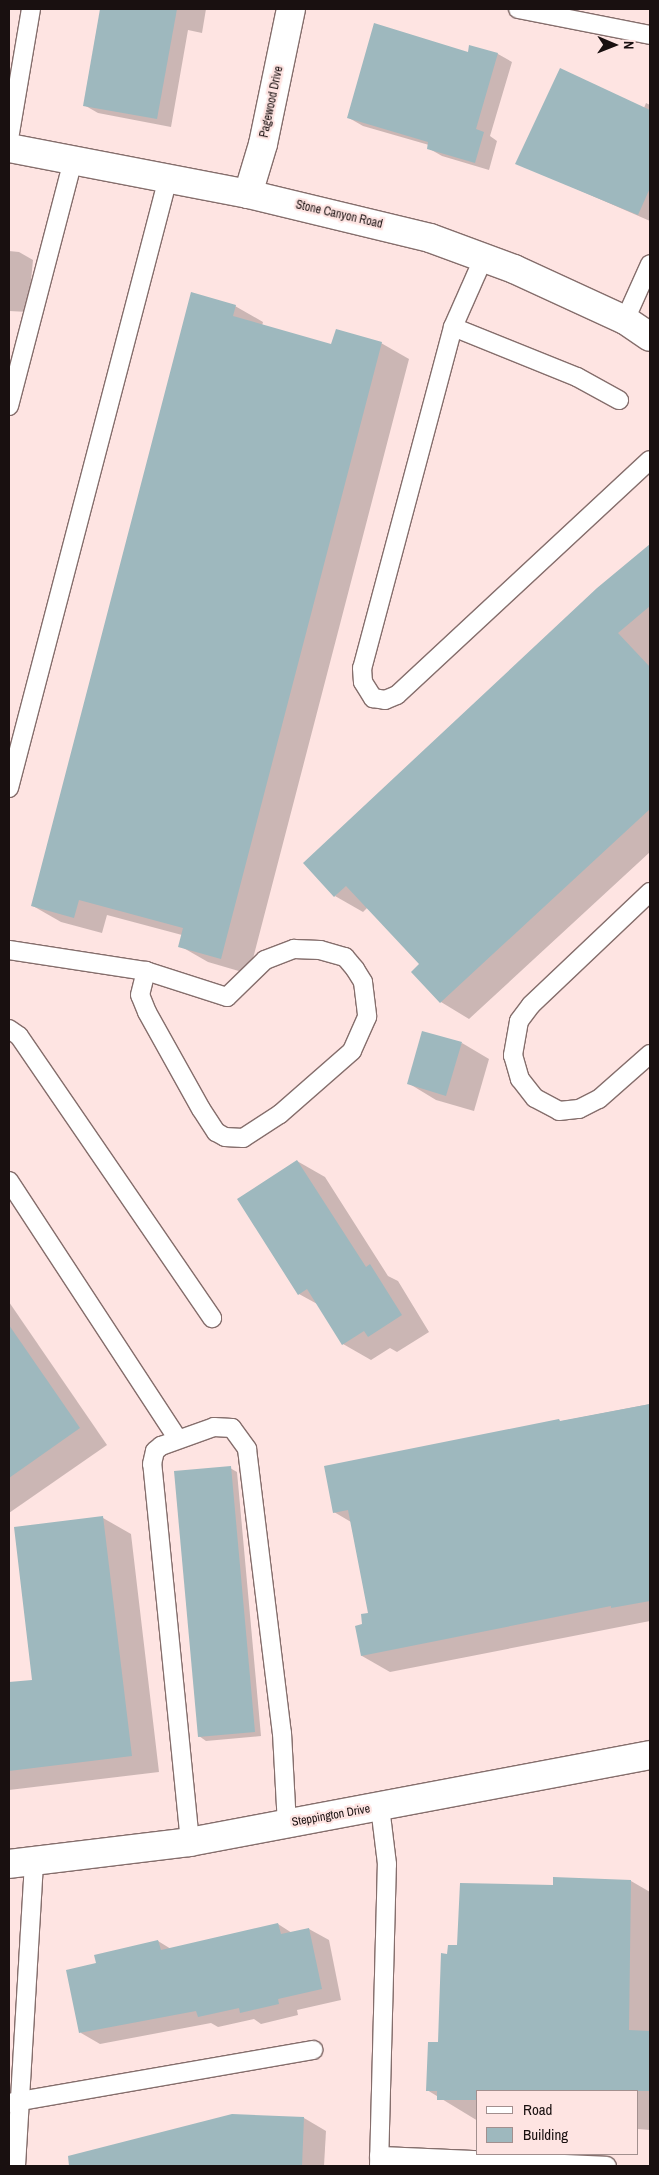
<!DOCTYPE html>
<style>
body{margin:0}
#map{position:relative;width:659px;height:2175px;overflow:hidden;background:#fee4e2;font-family:"Archivo Narrow",sans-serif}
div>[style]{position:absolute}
.shadow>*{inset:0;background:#0003}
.building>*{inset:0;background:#9eb8be}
.roads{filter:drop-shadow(1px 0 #856e6c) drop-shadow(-1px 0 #856e6c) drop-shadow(0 1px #856e6c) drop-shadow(0 -1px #856e6c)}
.service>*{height:18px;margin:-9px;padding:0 9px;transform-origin:9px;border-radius:9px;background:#fff}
.minor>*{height:28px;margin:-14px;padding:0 14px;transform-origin:14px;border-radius:14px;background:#fff}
.tertiary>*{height:28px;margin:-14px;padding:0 14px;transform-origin:14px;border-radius:14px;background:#fff}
span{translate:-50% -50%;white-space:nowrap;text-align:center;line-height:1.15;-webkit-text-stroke:4.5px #fee4e2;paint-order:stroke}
.street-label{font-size:12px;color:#191010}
.frame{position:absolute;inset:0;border:10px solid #191010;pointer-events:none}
.legend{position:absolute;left:476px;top:2090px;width:162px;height:65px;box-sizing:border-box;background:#fee4e2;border:1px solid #a28f8e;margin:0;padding:6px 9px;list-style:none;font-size:15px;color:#191010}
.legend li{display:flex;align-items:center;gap:10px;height:25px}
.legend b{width:25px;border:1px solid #a28f8e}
.north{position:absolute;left:589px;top:20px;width:50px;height:50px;-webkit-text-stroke:4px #fee4e2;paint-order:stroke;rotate:91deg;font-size:14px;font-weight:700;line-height:20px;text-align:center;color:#191010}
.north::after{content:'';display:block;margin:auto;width:18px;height:22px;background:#191010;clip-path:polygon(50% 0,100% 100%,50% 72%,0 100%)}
</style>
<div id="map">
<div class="shadow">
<i style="clip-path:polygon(101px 9px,206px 9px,202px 33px,188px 30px,171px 127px,98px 113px,84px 105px)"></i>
<i style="clip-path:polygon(468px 53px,498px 54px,512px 62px,490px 136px,497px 141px,489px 170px,442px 156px,428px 148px,429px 145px,363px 126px,349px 118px)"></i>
<i style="clip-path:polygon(646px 103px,650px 105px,650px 221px,517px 163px,644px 108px)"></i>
<i style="clip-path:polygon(9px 251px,19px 252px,33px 260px,28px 312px,9px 311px)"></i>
<i style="clip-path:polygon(235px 306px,263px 322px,262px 326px,332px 346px,381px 343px,409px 359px,249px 974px,208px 962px,180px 946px,182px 935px,107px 915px,102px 933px,61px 922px,33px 906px)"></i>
<i style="clip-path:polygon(650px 545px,650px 852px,469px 1019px,441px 1002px,413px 972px,421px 964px,368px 907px,363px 912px,335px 896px,598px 589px)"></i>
<i style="clip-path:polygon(462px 1043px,489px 1059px,474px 1111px,436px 1100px,408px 1083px)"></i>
<i style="clip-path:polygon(297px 1161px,325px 1177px,388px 1276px,398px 1281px,429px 1332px,397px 1352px,390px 1348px,371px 1360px,343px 1344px,319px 1305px,299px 1294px)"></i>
<i style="clip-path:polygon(9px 1302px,107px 1445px,9px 1513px)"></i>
<i style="clip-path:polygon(650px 1404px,650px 1621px,390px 1672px,362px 1656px,364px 1625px,369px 1614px,351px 1522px,334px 1512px,325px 1467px)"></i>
<i style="clip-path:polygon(230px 1468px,237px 1472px,261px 1736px,206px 1741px,199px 1736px)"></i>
<i style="clip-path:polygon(103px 1518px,131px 1534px,159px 1772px,9px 1790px,9px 1683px,34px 1682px)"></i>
<i style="clip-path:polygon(631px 1881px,650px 1892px,650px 2130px,638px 2129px,638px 2091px,478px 2091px,478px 2121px,427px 2090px,439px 2043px,448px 1955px,554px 1887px)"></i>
<i style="clip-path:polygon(278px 1924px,292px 1933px,309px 1929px,329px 1940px,341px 2000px,297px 2010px,298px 2015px,261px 2024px,254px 2019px,218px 2027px,211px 2023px,100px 2044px,81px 2033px,98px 1964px,158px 1941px,171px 1949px)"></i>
<i style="clip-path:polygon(9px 1983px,10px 1984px,9px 2015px)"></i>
<i style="clip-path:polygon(304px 2118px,326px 2131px,324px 2166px,81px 2166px,78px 2155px)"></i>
</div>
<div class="building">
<i style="clip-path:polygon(100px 9px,177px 9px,157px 119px,83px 106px)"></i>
<i style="clip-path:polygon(374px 23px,468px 52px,469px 45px,498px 53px,476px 129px,484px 132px,475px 163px,427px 149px,428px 142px,347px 118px)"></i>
<i style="clip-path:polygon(560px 68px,650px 110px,650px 188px,638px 215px,515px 164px)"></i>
<i style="clip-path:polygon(191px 292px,236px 305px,233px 316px,331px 344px,336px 329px,382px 342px,221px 959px,178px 947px,183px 928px,79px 900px,74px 918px,31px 906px)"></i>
<i style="clip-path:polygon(650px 544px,650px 606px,618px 633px,650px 667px,650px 809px,440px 1003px,411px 972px,419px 964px,346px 886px,334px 897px,303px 863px,597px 588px)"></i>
<i style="clip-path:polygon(422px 1031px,462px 1042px,446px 1096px,407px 1084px)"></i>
<i style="clip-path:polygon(297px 1160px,366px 1267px,370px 1264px,402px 1315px,368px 1337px,364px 1331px,342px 1345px,307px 1289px,298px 1295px,237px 1199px)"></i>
<i style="clip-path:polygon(9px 1325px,80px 1428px,9px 1478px)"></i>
<i style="clip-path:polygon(650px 1404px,650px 1601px,611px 1608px,611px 1606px,361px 1656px,355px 1626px,362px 1624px,361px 1614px,368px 1613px,348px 1510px,333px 1513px,324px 1466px,559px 1419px,560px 1421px)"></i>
<i style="clip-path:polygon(231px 1466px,255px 1732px,198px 1737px,174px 1471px)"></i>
<i style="clip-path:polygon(103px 1516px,132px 1756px,9px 1771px,9px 1682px,32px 1680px,14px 1527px)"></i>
<i style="clip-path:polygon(553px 1877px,631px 1880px,629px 2030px,650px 2031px,650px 2091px,478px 2091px,478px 2100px,437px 2100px,437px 2091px,426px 2091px,428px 2042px,438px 2042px,441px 1953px,447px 1954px,448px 1945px,457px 1945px,460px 1883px,553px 1885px)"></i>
<i style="clip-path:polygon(278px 1923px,281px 1934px,309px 1928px,322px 1989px,278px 1999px,279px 2004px,240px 2013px,239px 2008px,198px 2017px,196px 2011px,79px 2033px,66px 1970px,96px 1963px,94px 1955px,158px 1940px,161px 1950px)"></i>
<i style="clip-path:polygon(232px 2114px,304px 2117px,302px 2166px,69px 2166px,68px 2156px)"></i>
</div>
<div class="roads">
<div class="service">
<i style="left:518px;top:9px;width:135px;rotate:11.1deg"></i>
<i style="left:9px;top:139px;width:132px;rotate:-80.4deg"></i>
<i style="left:483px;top:259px;width:74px;rotate:113.8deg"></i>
<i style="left:453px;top:327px;width:353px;rotate:104.9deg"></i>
<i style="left:362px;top:668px;width:14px;rotate:86deg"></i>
<i style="left:363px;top:682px;width:19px;rotate:58deg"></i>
<i style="left:373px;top:698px;width:12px;rotate:9deg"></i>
<i style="left:385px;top:700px;width:13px;rotate:-23deg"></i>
<i style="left:397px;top:695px;width:345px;rotate:-42.9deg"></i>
<i style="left:625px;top:320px;width:61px;rotate:-65.9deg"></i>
<i style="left:453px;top:327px;width:134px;rotate:22deg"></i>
<i style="left:577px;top:377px;width:48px;rotate:28.7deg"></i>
<i style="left:9px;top:406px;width:254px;rotate:-75.4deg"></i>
<i style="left:9px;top:788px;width:630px;rotate:-75.39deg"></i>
<i style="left:650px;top:892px;width:164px;rotate:136.5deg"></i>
<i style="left:531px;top:1005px;width:20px;rotate:127deg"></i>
<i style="left:519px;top:1021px;width:35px;rotate:100deg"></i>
<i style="left:513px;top:1055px;width:25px;rotate:74deg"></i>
<i style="left:520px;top:1079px;width:24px;rotate:52deg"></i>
<i style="left:535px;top:1098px;width:27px;rotate:28deg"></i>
<i style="left:559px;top:1111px;width:20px;rotate:-6deg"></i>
<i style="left:579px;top:1109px;width:22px;rotate:-27deg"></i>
<i style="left:599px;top:1099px;width:68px;rotate:-41.4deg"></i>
<i style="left:9px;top:950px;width:139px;rotate:8.7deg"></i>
<i style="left:146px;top:971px;width:85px;rotate:17.8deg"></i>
<i style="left:227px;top:997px;width:53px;rotate:-44.2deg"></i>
<i style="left:265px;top:960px;width:31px;rotate:-21deg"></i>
<i style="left:294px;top:949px;width:26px;rotate:2deg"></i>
<i style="left:320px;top:950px;width:26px;rotate:16deg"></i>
<i style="left:345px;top:957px;width:16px;rotate:50deg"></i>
<i style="left:355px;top:969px;width:15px;rotate:58deg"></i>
<i style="left:363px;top:982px;width:35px;rotate:83deg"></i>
<i style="left:367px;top:1017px;width:37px;rotate:114deg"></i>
<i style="left:352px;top:1051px;width:96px;rotate:138.8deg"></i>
<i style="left:280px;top:1114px;width:44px;rotate:147deg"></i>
<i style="left:243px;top:1138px;width:18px;rotate:-177deg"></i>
<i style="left:225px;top:1137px;width:10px;rotate:-151deg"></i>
<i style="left:216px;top:1132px;width:27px;rotate:-123deg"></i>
<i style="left:201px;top:1109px;width:111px;rotate:-119.1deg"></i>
<i style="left:147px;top:1012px;width:18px;rotate:-112deg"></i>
<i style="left:140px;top:995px;width:25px;rotate:-76deg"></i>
<i style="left:9px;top:1029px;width:12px;rotate:35deg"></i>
<i style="left:19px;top:1036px;width:342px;rotate:55.6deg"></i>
<i style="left:9px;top:1181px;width:308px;rotate:56.8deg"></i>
<i style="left:190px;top:1842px;width:380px;rotate:-95.7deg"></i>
<i style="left:152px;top:1464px;width:13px;rotate:-77deg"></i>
<i style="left:155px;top:1451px;width:8px;rotate:-40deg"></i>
<i style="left:161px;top:1446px;width:56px;rotate:-19.7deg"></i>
<i style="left:214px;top:1427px;width:18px;rotate:3deg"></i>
<i style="left:232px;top:1428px;width:26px;rotate:54deg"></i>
<i style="left:247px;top:1449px;width:286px;rotate:83deg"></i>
<i style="left:282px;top:1733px;width:91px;rotate:86.9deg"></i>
<i style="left:9px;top:2103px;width:309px;rotate:-9.9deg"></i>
<i style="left:379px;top:2156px;width:228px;rotate:2.5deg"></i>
<i style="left:16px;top:2166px;width:305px;rotate:-86.6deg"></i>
<i style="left:379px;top:2166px;width:302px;rotate:-88.5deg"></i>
<i style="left:387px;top:1864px;width:57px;rotate:-97deg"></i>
</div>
<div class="minor">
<i style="left:248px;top:194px;width:52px;rotate:-73.3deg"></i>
<i style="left:263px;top:144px;width:138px;rotate:-78.3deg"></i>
<i style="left:9px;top:1864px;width:182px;rotate:-6.9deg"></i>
<i style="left:190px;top:1842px;width:468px;rotate:-10.7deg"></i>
</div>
<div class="tertiary">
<i style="left:9px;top:148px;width:243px;rotate:10.9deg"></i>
<i style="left:248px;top:194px;width:187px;rotate:13.6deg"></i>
<i style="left:430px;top:238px;width:90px;rotate:20.3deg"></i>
<i style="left:514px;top:269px;width:122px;rotate:24.7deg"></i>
<i style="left:625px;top:320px;width:30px;rotate:34deg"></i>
</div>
</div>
<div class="street-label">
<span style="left:272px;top:102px;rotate:-78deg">Pagewood Drive</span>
<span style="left:339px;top:215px;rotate:13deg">Stone Canyon Road</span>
<span style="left:331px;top:1816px;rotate:-10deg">Steppington Drive</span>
</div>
<div class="frame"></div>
<ul class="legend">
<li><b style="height:6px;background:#fff"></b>Road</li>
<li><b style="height:14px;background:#9eb8be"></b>Building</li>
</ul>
<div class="north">N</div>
</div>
